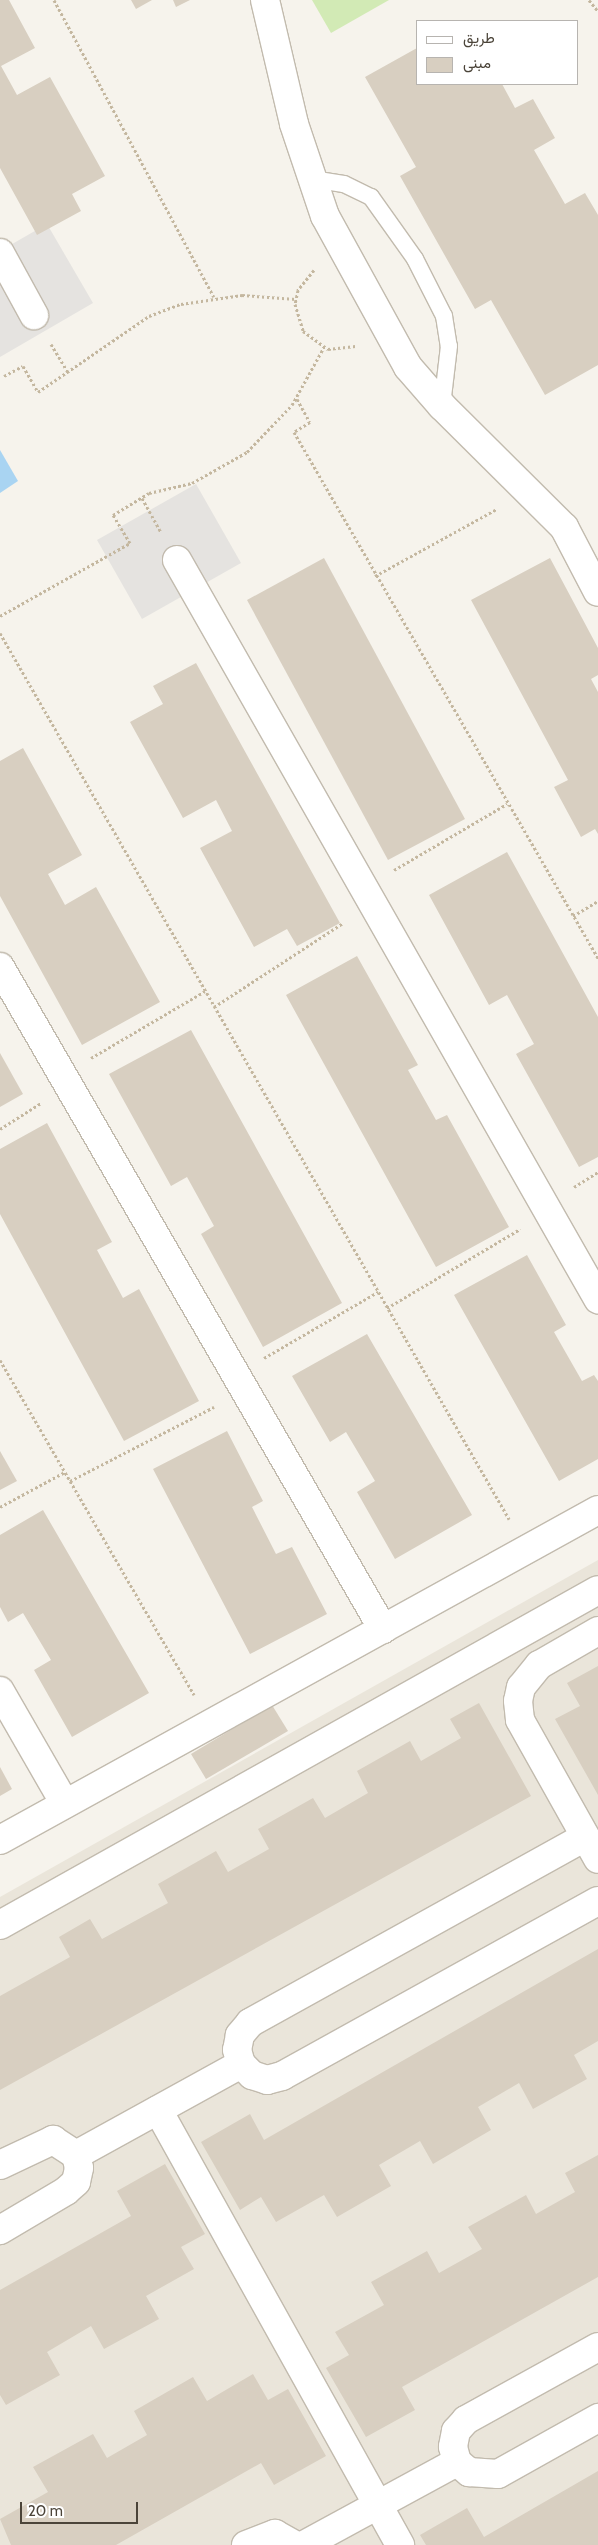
<!DOCTYPE html>
<meta charset="utf-8">
<style>
body{margin:0}
#map{position:relative;width:598px;height:2545px;overflow:hidden;background:#f6f3ec;font-family:Cabin,Vazirmatn,sans-serif}
div>[style]{position:absolute}
.residential>*{inset:0;background:#eae5da}
.green>*{inset:0;background:#d2eab5}
.parking>*{inset:0;background:#e5e3e0}
.water>*{inset:0;background:#a9d4f2}
.building>*{inset:0;background:#d8cfc1}
.path>*{height:3px;margin-top:-1.5px;transform-origin:0;background:repeating-linear-gradient(90deg,#c4b79f 0 2.5px,transparent 0 5px)}
.roads{filter:drop-shadow(1px 0 #c2bbae) drop-shadow(-1px 0 #c2bbae) drop-shadow(0 1px #c2bbae) drop-shadow(0 -1px #c2bbae)}
.service>*{height:16px;margin:-8px;padding:0 8px;transform-origin:8px;border-radius:8px;background:#fff}
.minor>*{height:28px;margin:-14px;padding:0 14px;transform-origin:14px;border-radius:14px;background:#fff}
span{translate:-50% -50%;white-space:nowrap;text-align:center;line-height:1.15;-webkit-text-stroke:4px #fff;paint-order:stroke}
.legend{position:absolute;left:416px;top:20px;width:162px;height:65px;box-sizing:border-box;background:#fff;border:1px solid #b7b4b0;margin:0;padding:6px 9px;list-style:none;font-size:15px;color:#4b4439}
.legend li{display:flex;align-items:center;gap:10px;height:25px}
.legend b{width:25px;border:1px solid #b7b4b0}
.scale{position:absolute;left:20px;top:2502px;width:118px;height:22px;box-sizing:border-box;border:2px solid #4b4439;border-top:0;padding-left:6px;font-size:15px;line-height:18px;white-space:nowrap;color:#4b4439;-webkit-text-stroke:4px #fff;paint-order:stroke}
</style>
<div id="map">
<div class="residential">
<i style="clip-path:polygon(598px 1560px,598px 2545px,0 2545px,0 1897px)"></i>
</div>
<div class="green">
<i style="clip-path:polygon(312px 0,389px 0,331px 33px)"></i>
</div>
<div class="parking">
<i style="clip-path:polygon(47px 224px,93px 303px,0 357px,0 251px)"></i>
<i style="clip-path:polygon(196px 484px,241px 563px,142px 619px,97px 540px)"></i>
</div>
<div class="water">
<i style="clip-path:polygon(0 450px,18px 481px,0 493px)"></i>
</div>
<div class="building">
<i style="clip-path:polygon(0 0,9px 0,35px 48px,1px 66px,17px 95px,50px 77px,105px 176px,72px 194px,81px 211px,37px 235px,0 168px)"></i>
<i style="clip-path:polygon(131px 0,152px 0,136px 9px)"></i>
<i style="clip-path:polygon(173px 0,190px 0,176px 7px)"></i>
<i style="clip-path:polygon(417px 48px,417px 84px,502px 84px,515px 108px,533px 99px,555px 138px,534px 150px,565px 204px,585px 193px,598px 215px,598px 365px,545px 395px,491px 300px,475px 309px,400px 176px,416px 167px,365px 77px)"></i>
<i style="clip-path:polygon(324px 558px,465px 819px,388px 860px,247px 600px)"></i>
<i style="clip-path:polygon(550px 558px,598px 648px,598px 675px,591px 679px,598px 692px,598px 834px,595px 829px,581px 837px,554px 787px,568px 780px,471px 600px)"></i>
<i style="clip-path:polygon(196px 663px,340px 923px,297px 946px,287px 929px,254px 947px,200px 848px,232px 831px,216px 800px,183px 818px,130px 722px,163px 704px,153px 686px)"></i>
<i style="clip-path:polygon(23px 748px,82px 855px,48px 874px,65px 905px,96px 887px,160px 1002px,82px 1045px,0 896px,0 761px)"></i>
<i style="clip-path:polygon(507px 852px,598px 1017px,598px 1157px,579px 1167px,516px 1054px,534px 1044px,507px 995px,489px 1005px,429px 895px)"></i>
<i style="clip-path:polygon(357px 956px,418px 1065px,408px 1070px,436px 1120px,447px 1115px,509px 1227px,436px 1267px,286px 995px)"></i>
<i style="clip-path:polygon(191px 1030px,342px 1303px,263px 1347px,201px 1234px,214px 1226px,187px 1177px,171px 1186px,109px 1074px)"></i>
<i style="clip-path:polygon(0 1053px,23px 1094px,0 1107px)"></i>
<i style="clip-path:polygon(47px 1123px,112px 1242px,97px 1250px,123px 1298px,139px 1289px,199px 1401px,124px 1441px,0 1214px,0 1149px)"></i>
<i style="clip-path:polygon(527px 1255px,566px 1325px,554px 1332px,582px 1381px,594px 1375px,598px 1381px,598px 1459px,559px 1481px,454px 1295px)"></i>
<i style="clip-path:polygon(367px 1334px,472px 1515px,395px 1559px,357px 1492px,375px 1481px,346px 1432px,330px 1442px,292px 1376px)"></i>
<i style="clip-path:polygon(227px 1431px,263px 1501px,252px 1507px,276px 1554px,292px 1547px,327px 1614px,250px 1654px,153px 1469px)"></i>
<i style="clip-path:polygon(0 1451px,17px 1481px,0 1490px)"></i>
<i style="clip-path:polygon(43px 1510px,149px 1693px,72px 1737px,34px 1670px,51px 1660px,23px 1613px,8px 1622px,0 1607px,0 1535px)"></i>
<i style="clip-path:polygon(598px 1666px,598px 1795px,555px 1719px,580px 1706px,567px 1683px)"></i>
<i style="clip-path:polygon(479px 1703px,531px 1796px,0 2090px,0 1996px,70px 1957px,59px 1937px,90px 1919px,102px 1939px,168px 1903px,158px 1884px,216px 1851px,228px 1872px,269px 1849px,258px 1829px,313px 1798px,325px 1818px,368px 1793px,357px 1771px,410px 1741px,421px 1761px,461px 1738px,450px 1719px)"></i>
<i style="clip-path:polygon(272px 1705px,288px 1731px,206px 1779px,191px 1754px)"></i>
<i style="clip-path:polygon(0 1767px,12px 1789px,0 1796px)"></i>
<i style="clip-path:polygon(598px 1949px,598px 2041px,574px 2055px,587px 2079px,533px 2109px,519px 2083px,478px 2107px,491px 2130px,433px 2164px,420px 2141px,379px 2165px,391px 2186px,337px 2217px,324px 2195px,276px 2222px,261px 2197px,240px 2210px,201px 2142px,250px 2114px,264px 2140px)"></i>
<i style="clip-path:polygon(598px 2155px,598px 2277px,402px 2387px,415px 2410px,366px 2437px,326px 2368px,349px 2355px,335px 2332px,384px 2305px,371px 2282px,427px 2251px,439px 2273px,482px 2249px,468px 2227px,526px 2195px,536px 2214px,575px 2192px,565px 2173px)"></i>
<i style="clip-path:polygon(165px 2164px,205px 2234px,181px 2247px,194px 2269px,146px 2296px,159px 2319px,104px 2349px,91px 2326px,47px 2352px,60px 2375px,6px 2405px,0 2395px,0 2290px,131px 2216px,117px 2191px)"></i>
<i style="clip-path:polygon(253px 2374px,268px 2400px,288px 2389px,326px 2456px,274px 2485px,261px 2463px,116px 2545px,11px 2545px,0 2519px,48px 2492px,33px 2467px,93px 2434px,107px 2458px,147px 2435px,134px 2411px,193px 2377px,207px 2401px)"></i>
<i style="clip-path:polygon(598px 2471px,598px 2545px,426px 2545px,420px 2535px,467px 2508px,484px 2537px)"></i>
</div>
<div class="path">
<i style="left:54px;top:0;width:337px;rotate:61.7deg"></i>
<i style="left:589px;top:0;width:14px;rotate:51deg"></i>
<i style="left:314px;top:270px;width:26px;rotate:129deg"></i>
<i style="left:298px;top:290px;width:14px;rotate:102deg"></i>
<i style="left:295px;top:304px;width:28px;rotate:73deg"></i>
<i style="left:303px;top:331px;width:31px;rotate:36deg"></i>
<i style="left:328px;top:349px;width:30px;rotate:-6deg"></i>
<i style="left:51px;top:344px;width:33px;rotate:59deg"></i>
<i style="left:4px;top:376px;width:21px;rotate:-28deg"></i>
<i style="left:23px;top:366px;width:30px;rotate:60deg"></i>
<i style="left:38px;top:392px;width:135px;rotate:-34.4deg"></i>
<i style="left:149px;top:316px;width:34px;rotate:-21deg"></i>
<i style="left:181px;top:304px;width:62px;rotate:-8.4deg"></i>
<i style="left:242px;top:295px;width:54px;rotate:4.2deg"></i>
<i style="left:297px;top:399px;width:26px;rotate:61deg"></i>
<i style="left:310px;top:422px;width:19px;rotate:148deg"></i>
<i style="left:294px;top:432px;width:608px;rotate:59.97deg"></i>
<i style="left:142px;top:498px;width:39px;rotate:61deg"></i>
<i style="left:375px;top:576px;width:139px;rotate:-28.8deg"></i>
<i style="left:0;top:616px;width:149px;rotate:-29.3deg"></i>
<i style="left:130px;top:543px;width:33px;rotate:-121deg"></i>
<i style="left:113px;top:515px;width:42px;rotate:-31.4deg"></i>
<i style="left:149px;top:493px;width:44px;rotate:-13.1deg"></i>
<i style="left:192px;top:483px;width:63px;rotate:-29.4deg"></i>
<i style="left:247px;top:452px;width:65px;rotate:-46.2deg"></i>
<i style="left:292px;top:405px;width:66px;rotate:-61.1deg"></i>
<i style="left:0;top:633px;width:1022px;rotate:60.12deg"></i>
<i style="left:394px;top:870px;width:131px;rotate:-30.3deg"></i>
<i style="left:573px;top:916px;width:29px;rotate:-31deg"></i>
<i style="left:214px;top:1007px;width:154px;rotate:-33.1deg"></i>
<i style="left:91px;top:1058px;width:132px;rotate:-30.4deg"></i>
<i style="left:0;top:1129px;width:49px;rotate:-32.4deg"></i>
<i style="left:574px;top:1187px;width:28px;rotate:-32deg"></i>
<i style="left:387px;top:1308px;width:155px;rotate:-30.7deg"></i>
<i style="left:264px;top:1358px;width:132px;rotate:-30.1deg"></i>
<i style="left:0;top:1360px;width:387px;rotate:59.9deg"></i>
<i style="left:70px;top:1481px;width:162px;rotate:-27.2deg"></i>
<i style="left:0;top:1507px;width:74px;rotate:-28.3deg"></i>
</div>
<div class="roads">
<div class="service">
<i style="left:312px;top:179px;width:32px;rotate:9deg"></i>
<i style="left:344px;top:184px;width:30px;rotate:26deg"></i>
<i style="left:371px;top:197px;width:76px;rotate:54.6deg"></i>
<i style="left:415px;top:259px;width:64px;rotate:63deg"></i>
<i style="left:444px;top:316px;width:30px;rotate:81deg"></i>
<i style="left:449px;top:346px;width:60px;rotate:96.7deg"></i>
</div>
<div class="minor">
<i style="left:265px;top:0;width:127px;rotate:76.8deg"></i>
<i style="left:294px;top:124px;width:97px;rotate:71.4deg"></i>
<i style="left:325px;top:216px;width:172px;rotate:61.2deg"></i>
<i style="left:408px;top:367px;width:52px;rotate:48.9deg"></i>
<i style="left:442px;top:406px;width:172px;rotate:44.8deg"></i>
<i style="left:564px;top:527px;width:73px;rotate:62.4deg"></i>
<i style="left:0;top:253px;width:71px;rotate:61.3deg"></i>
<i style="left:177px;top:560px;width:851px;rotate:60.33deg"></i>
<i style="left:0;top:967px;width:765px;rotate:59.95deg"></i>
<i style="left:598px;top:1631px;width:68px;rotate:150deg"></i>
<i style="left:539px;top:1665px;width:28px;rotate:129deg"></i>
<i style="left:521px;top:1687px;width:14px;rotate:102deg"></i>
<i style="left:518px;top:1701px;width:19px;rotate:84deg"></i>
<i style="left:520px;top:1720px;width:159px;rotate:60.7deg"></i>
<i style="left:0;top:1691px;width:130px;rotate:60.1deg"></i>
<i style="left:585px;top:1837px;width:383px;rotate:151deg"></i>
<i style="left:250px;top:2023px;width:16px;rotate:130deg"></i>
<i style="left:240px;top:2035px;width:15px;rotate:101deg"></i>
<i style="left:237px;top:2050px;width:15px;rotate:74deg"></i>
<i style="left:241px;top:2064px;width:16px;rotate:45deg"></i>
<i style="left:252px;top:2075px;width:16px;rotate:18deg"></i>
<i style="left:267px;top:2080px;width:16px;rotate:-15deg"></i>
<i style="left:282px;top:2076px;width:361px;rotate:-29deg"></i>
<i style="left:0;top:1840px;width:683px;rotate:-28.89deg"></i>
<i style="left:0;top:1925px;width:685px;rotate:-29.26deg"></i>
<i style="left:158px;top:2110px;width:498px;rotate:60.9deg"></i>
<i style="left:76px;top:2155px;width:188px;rotate:-28.9deg"></i>
<i style="left:0;top:2165px;width:59px;rotate:-25.3deg"></i>
<i style="left:53px;top:2140px;width:27px;rotate:33deg"></i>
<i style="left:76px;top:2155px;width:13px;rotate:77deg"></i>
<i style="left:79px;top:2168px;width:14px;rotate:102deg"></i>
<i style="left:76px;top:2182px;width:13px;rotate:138deg"></i>
<i style="left:66px;top:2191px;width:77px;rotate:149.4deg"></i>
<i style="left:598px;top:2347px;width:151px;rotate:151.1deg"></i>
<i style="left:466px;top:2420px;width:15px;rotate:132deg"></i>
<i style="left:456px;top:2431px;width:16px;rotate:101deg"></i>
<i style="left:453px;top:2447px;width:16px;rotate:75deg"></i>
<i style="left:457px;top:2462px;width:16px;rotate:40deg"></i>
<i style="left:469px;top:2472px;width:29px;rotate:4deg"></i>
<i style="left:498px;top:2474px;width:115px;rotate:-29.2deg"></i>
<i style="left:246px;top:2545px;width:31px;rotate:-21deg"></i>
<i style="left:275px;top:2534px;width:23px;rotate:29deg"></i>
<i style="left:304px;top:2545px;width:174px;rotate:-28.5deg"></i>
</div>
</div>
<ul class="legend">
<li><b style="height:6px;background:#fff"></b>طريق</li>
<li><b style="height:14px;background:#d8cfc1"></b>مبنى</li>
</ul>
<div class="scale">20 m</div>
</div>
